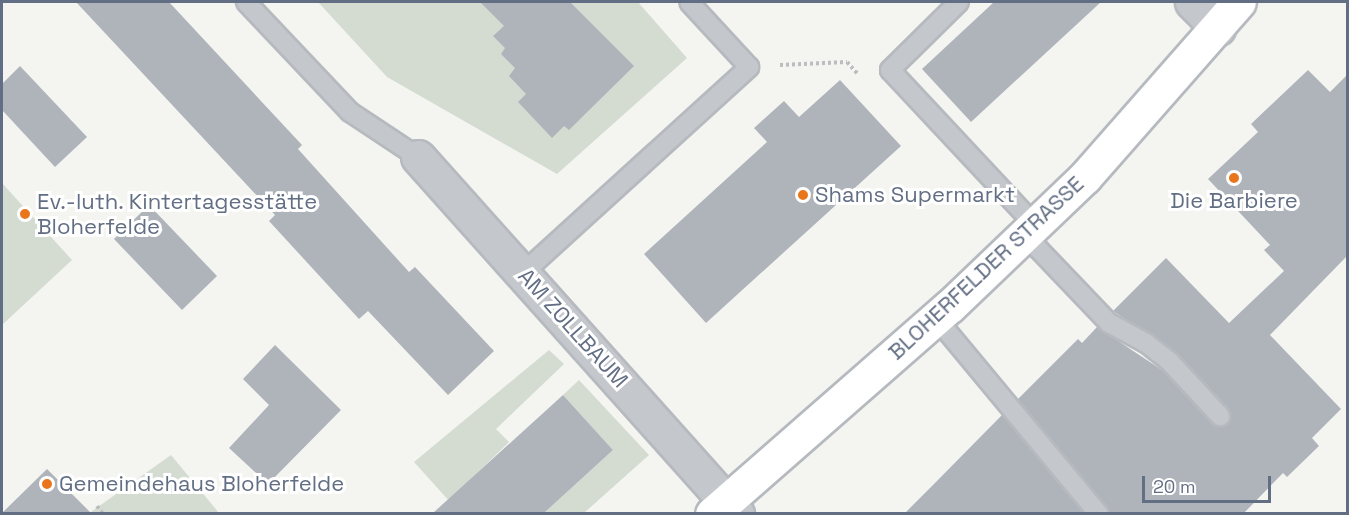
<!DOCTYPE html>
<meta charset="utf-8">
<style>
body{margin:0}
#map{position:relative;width:1349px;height:515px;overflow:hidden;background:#f4f5f1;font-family:"Space Grotesk",sans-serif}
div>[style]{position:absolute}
.green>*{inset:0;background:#d4dcd2}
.building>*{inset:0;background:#afb4bb}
.path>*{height:4px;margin-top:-2px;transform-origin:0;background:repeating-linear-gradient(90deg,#bbbdc0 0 3px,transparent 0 6px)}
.roads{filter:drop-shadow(2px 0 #b6babf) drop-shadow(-2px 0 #b6babf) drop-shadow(0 2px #b6babf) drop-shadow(0 -2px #b6babf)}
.lane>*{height:18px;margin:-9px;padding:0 9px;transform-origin:9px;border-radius:9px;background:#c4c7cb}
.street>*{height:33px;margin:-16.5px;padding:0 16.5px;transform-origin:16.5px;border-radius:16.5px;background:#c4c7cb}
.secondary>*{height:33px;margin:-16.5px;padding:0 16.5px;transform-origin:16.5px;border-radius:16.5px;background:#fff}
.dots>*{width:16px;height:16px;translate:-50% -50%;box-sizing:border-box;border:3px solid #fff;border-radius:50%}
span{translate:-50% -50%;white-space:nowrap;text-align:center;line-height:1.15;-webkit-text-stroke:6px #fff;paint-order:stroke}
.poi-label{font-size:22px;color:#626e83}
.left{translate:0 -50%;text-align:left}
.street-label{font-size:22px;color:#626e83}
.frame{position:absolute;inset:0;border:3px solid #626e83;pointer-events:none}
.scale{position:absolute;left:1142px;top:476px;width:129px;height:27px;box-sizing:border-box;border:3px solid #626e83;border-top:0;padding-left:8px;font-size:18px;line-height:21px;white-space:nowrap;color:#626e83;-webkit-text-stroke:4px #fff;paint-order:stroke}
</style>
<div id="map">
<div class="green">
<i style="clip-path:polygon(318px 2px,638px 2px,687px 58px,557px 174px,387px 77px)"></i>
<i style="clip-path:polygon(2px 183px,72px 260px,2px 325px)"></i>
<i style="clip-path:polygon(549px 350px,564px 364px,496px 429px,509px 442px,471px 479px,503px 513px,460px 513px,414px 462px)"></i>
<i style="clip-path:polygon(579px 380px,649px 455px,584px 513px,544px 513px,613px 450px,563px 395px)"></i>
<i style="clip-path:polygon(171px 455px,219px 513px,88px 514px)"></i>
</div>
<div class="building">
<i style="clip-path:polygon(76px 2px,169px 2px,302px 145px,298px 149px,409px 272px,415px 267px,494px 351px,448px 395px,368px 311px,359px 319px,269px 221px,275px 215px)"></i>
<i style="clip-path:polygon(480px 2px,570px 2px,634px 66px,569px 130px,564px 126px,552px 138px,518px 102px,526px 94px,509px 76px,515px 68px,501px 54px,505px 48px,493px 36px,504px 26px)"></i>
<i style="clip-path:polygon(994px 2px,1101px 2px,971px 122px,922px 69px)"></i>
<i style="clip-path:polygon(20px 66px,87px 137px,55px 167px,2px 110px,2px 84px)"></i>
<i style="clip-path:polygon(1308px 70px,1330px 92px,1347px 75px,1347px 256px,1270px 335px,1341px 409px,1312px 438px,1319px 446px,1287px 477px,1283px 473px,1244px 513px,1110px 513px,1018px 399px,1078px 339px,1082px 343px,1097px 327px,1162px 370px,1212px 424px,1222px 427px,1228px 424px,1228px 408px,1178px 354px,1113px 311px,1166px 258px,1229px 323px,1284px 271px,1264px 250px,1270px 245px,1208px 179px,1258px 132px,1251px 124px)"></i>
<i style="clip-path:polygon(840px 80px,901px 146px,706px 323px,644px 254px,767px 142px,754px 128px,784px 101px,799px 117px)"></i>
<i style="clip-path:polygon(149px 205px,217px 276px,182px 310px,114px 239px)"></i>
<i style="clip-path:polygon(275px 345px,341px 410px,268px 484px,229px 448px,269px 405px,243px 379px)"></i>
<i style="clip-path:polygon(563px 395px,613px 450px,544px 513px,433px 513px)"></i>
<i style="clip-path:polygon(1002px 415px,1084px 513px,905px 513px,933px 485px)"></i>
<i style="clip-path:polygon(47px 469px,91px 513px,2px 513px)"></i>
</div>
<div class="path">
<i style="left:780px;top:65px;width:67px;rotate:-2.6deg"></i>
<i style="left:847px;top:62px;width:15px;rotate:48deg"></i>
<i style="left:97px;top:506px;width:10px;rotate:53deg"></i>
</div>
<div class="roads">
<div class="lane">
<i style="left:246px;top:2px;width:151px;rotate:46.6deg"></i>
<i style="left:350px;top:112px;width:82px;rotate:33.5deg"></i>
<i style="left:959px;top:2px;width:97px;rotate:135.4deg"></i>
<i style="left:890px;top:70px;width:212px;rotate:46.9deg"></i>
<i style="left:1025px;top:235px;width:122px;rotate:46.3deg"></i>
<i style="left:1109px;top:323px;width:42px;rotate:28.4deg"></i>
<i style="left:1146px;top:343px;width:31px;rotate:38deg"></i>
<i style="left:1170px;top:362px;width:74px;rotate:47.2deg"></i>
<i style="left:523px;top:273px;width:306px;rotate:-42.3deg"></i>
<i style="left:749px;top:67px;width:88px;rotate:-132.7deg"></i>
<i style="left:936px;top:318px;width:255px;rotate:50.3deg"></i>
</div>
<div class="street">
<i style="left:1192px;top:2px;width:37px;rotate:45deg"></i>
<i style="left:418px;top:157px;width:479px;rotate:48.2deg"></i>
</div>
<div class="secondary">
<i style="left:712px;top:514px;width:316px;rotate:-41.2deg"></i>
<i style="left:950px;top:306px;width:187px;rotate:-43.7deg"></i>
<i style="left:1085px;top:177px;width:233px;rotate:-48.7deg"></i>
</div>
</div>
<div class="dots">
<i style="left:1234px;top:178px;background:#ea761c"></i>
<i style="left:803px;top:195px;background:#ea761c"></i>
<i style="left:25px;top:214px;background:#ea761c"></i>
<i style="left:47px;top:484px;background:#ea761c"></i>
</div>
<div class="poi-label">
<span class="left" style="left:815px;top:195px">Shams Supermarkt</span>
<span class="left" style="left:37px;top:214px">Ev.-luth. Kintertagesstätte<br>Bloherfelde</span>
<span style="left:1234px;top:201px">Die Barbiere</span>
<span class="left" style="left:59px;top:484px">Gemeindehaus Bloherfelde</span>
</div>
<div class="street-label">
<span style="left:986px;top:268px;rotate:-43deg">BLOHERFELDER STRASSE</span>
<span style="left:573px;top:328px;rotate:48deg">AM ZOLLBAUM</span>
</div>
<div class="frame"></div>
<div class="scale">20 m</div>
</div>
